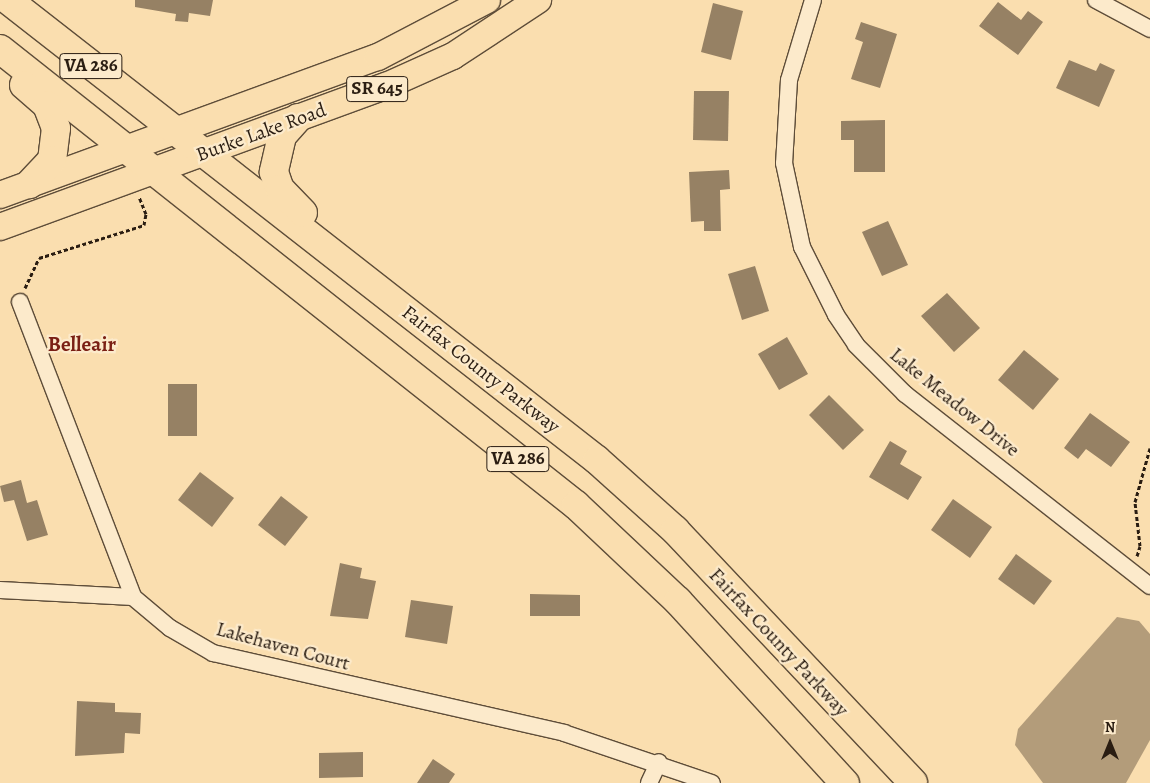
<!DOCTYPE html>
<style>
body{margin:0}
#map{position:relative;width:1150px;height:783px;overflow:hidden;background:#fadeaf;font-family:Alegreya,serif}
div>[style]{position:absolute}
.water>*{inset:0;background:#b39c7a}
.building>*{inset:0;background:#968164}
.path>*{height:3px;margin-top:-1.5px;transform-origin:0;background:repeating-linear-gradient(90deg,#2a1d12 0 4px,transparent 0 6.5px)}
.roads{filter:drop-shadow(1px 0 #5e4d39) drop-shadow(-1px 0 #5e4d39) drop-shadow(0 1px #5e4d39) drop-shadow(0 -1px #5e4d39)}
.street>*{height:16px;margin:-8px;padding:0 8px;transform-origin:8px;border-radius:8px;background:#fceacb}
.primary>*{height:26px;margin:-13px;padding:0 13px;transform-origin:13px;border-radius:13px;background:#fadeaf}
.highway>*{height:28px;margin:-14px;padding:0 14px;transform-origin:14px;border-radius:14px;background:#fadeaf}
span{translate:-50% -50%;white-space:nowrap;text-align:center;line-height:1.15;-webkit-text-stroke:4.5px #fceacb;paint-order:stroke}
.shield-label span{padding:1px 4px;background:#fceacb;border:1px solid;border-radius:4px;-webkit-text-stroke-width:0}
.shield-label{font-size:19px;color:#2a1d12;font-weight:700}
.street-label{font-size:20px;color:#2a1d12}
.neighbourhood-label{font-size:21px;color:#7a1f14;font-weight:700}
.north{position:absolute;left:1085px;top:718px;width:50px;height:50px;-webkit-text-stroke:4px #fceacb;paint-order:stroke;rotate:0deg;font-size:14px;font-weight:700;line-height:20px;text-align:center;color:#2a1d12}
.north::after{content:'';display:block;margin:auto;width:18px;height:22px;background:#2a1d12;clip-path:polygon(50% 0,100% 100%,50% 72%,0 100%)}
</style>
<div id="map">
<div class="water">
<i style="clip-path:polygon(1117px 617px,1139px 621px,1150px 634px,1150px 740px,1126px 783px,1043px 783px,1015px 745px,1018px 729px)"></i>
</div>
<div class="building">
<i style="clip-path:polygon(135px 0,213px 0,210px 16px,189px 13px,188px 22px,175px 21px,176px 14px,135px 7px)"></i>
<i style="clip-path:polygon(998px 2px,1021px 20px,1028px 11px,1043px 22px,1018px 55px,979px 26px)"></i>
<i style="clip-path:polygon(713px 3px,743px 11px,731px 60px,701px 52px)"></i>
<i style="clip-path:polygon(861px 22px,897px 34px,880px 88px,851px 79px,863px 42px,855px 39px)"></i>
<i style="clip-path:polygon(1069px 60px,1096px 71px,1100px 63px,1115px 70px,1099px 107px,1056px 88px)"></i>
<i style="clip-path:polygon(694px 91px,729px 91px,728px 141px,693px 140px)"></i>
<i style="clip-path:polygon(885px 120px,885px 172px,854px 172px,854px 140px,841px 140px,841px 121px)"></i>
<i style="clip-path:polygon(729px 170px,730px 189px,720px 190px,721px 231px,704px 231px,704px 221px,691px 222px,689px 172px)"></i>
<i style="clip-path:polygon(888px 221px,908px 265px,882px 276px,862px 232px)"></i>
<i style="clip-path:polygon(755px 266px,769px 311px,742px 320px,728px 274px)"></i>
<i style="clip-path:polygon(947px 293px,980px 328px,954px 352px,921px 316px)"></i>
<i style="clip-path:polygon(787px 337px,808px 374px,779px 390px,758px 354px)"></i>
<i style="clip-path:polygon(1024px 350px,1059px 379px,1033px 410px,998px 380px)"></i>
<i style="clip-path:polygon(168px 384px,197px 384px,197px 436px,168px 436px)"></i>
<i style="clip-path:polygon(829px 395px,864px 430px,843px 450px,809px 415px)"></i>
<i style="clip-path:polygon(1090px 413px,1130px 442px,1111px 467px,1086px 449px,1078px 459px,1064px 448px)"></i>
<i style="clip-path:polygon(890px 441px,907px 451px,900px 464px,922px 477px,908px 500px,869px 477px)"></i>
<i style="clip-path:polygon(200px 472px,234px 498px,212px 527px,178px 500px)"></i>
<i style="clip-path:polygon(21px 480px,27px 503px,37px 500px,48px 535px,27px 541px,14px 500px,4px 502px,0 486px)"></i>
<i style="clip-path:polygon(281px 496px,308px 517px,285px 546px,258px 525px)"></i>
<i style="clip-path:polygon(953px 499px,992px 527px,970px 558px,931px 530px)"></i>
<i style="clip-path:polygon(1016px 554px,1052px 581px,1034px 605px,998px 579px)"></i>
<i style="clip-path:polygon(340px 563px,362px 568px,360px 578px,376px 581px,368px 619px,330px 616px)"></i>
<i style="clip-path:polygon(530px 594px,580px 595px,580px 616px,530px 616px)"></i>
<i style="clip-path:polygon(411px 600px,453px 606px,447px 644px,405px 637px)"></i>
<i style="clip-path:polygon(77px 701px,115px 703px,115px 712px,141px 713px,140px 734px,125px 733px,124px 753px,75px 756px)"></i>
<i style="clip-path:polygon(363px 752px,363px 777px,319px 778px,319px 753px)"></i>
<i style="clip-path:polygon(433px 759px,455px 774px,449px 783px,417px 783px)"></i>
</div>
<div class="path">
<i style="left:25px;top:288px;width:33px;rotate:-65deg"></i>
<i style="left:39px;top:258px;width:110px;rotate:-17.4deg"></i>
<i style="left:144px;top:225px;width:11px;rotate:-80deg"></i>
<i style="left:146px;top:214px;width:18px;rotate:-112deg"></i>
<i style="left:1137px;top:556px;width:10px;rotate:-73deg"></i>
<i style="left:1140px;top:546px;width:44px;rotate:-96.5deg"></i>
<i style="left:1135px;top:502px;width:56px;rotate:-74.5deg"></i>
</div>
<div class="roads">
<div class="street">
<i style="left:813px;top:0;width:84px;rotate:106.7deg"></i>
<i style="left:789px;top:80px;width:83px;rotate:93.4deg"></i>
<i style="left:784px;top:163px;width:86px;rotate:77.9deg"></i>
<i style="left:802px;top:247px;width:76px;rotate:63.4deg"></i>
<i style="left:836px;top:315px;width:36px;rotate:56deg"></i>
<i style="left:856px;top:345px;width:69px;rotate:45deg"></i>
<i style="left:905px;top:394px;width:311px;rotate:38.1deg"></i>
<i style="left:1096px;top:0;width:61px;rotate:28.2deg"></i>
<i style="left:20px;top:302px;width:316px;rotate:69deg"></i>
<i style="left:133px;top:597px;width:48px;rotate:40deg"></i>
<i style="left:170px;top:628px;width:50px;rotate:30.2deg"></i>
<i style="left:213px;top:653px;width:360px;rotate:12.8deg"></i>
<i style="left:564px;top:733px;width:156px;rotate:18.7deg"></i>
<i style="left:0;top:590px;width:133px;rotate:3deg"></i>
<i style="left:649px;top:783px;width:23px;rotate:-65deg"></i>
</div>
<div class="primary">
<i style="left:0;top:195px;width:402px;rotate:-20.1deg"></i>
<i style="left:378px;top:57px;width:123px;rotate:-27.6deg"></i>
<i style="left:0;top:227px;width:411px;rotate:-20.1deg"></i>
<i style="left:386px;top:86px;width:73px;rotate:-24.1deg"></i>
<i style="left:453px;top:56px;width:102px;rotate:-33.4deg"></i>
</div>
<div class="highway">
<i style="left:8px;top:0;width:747px;rotate:37.99deg"></i>
<i style="left:597px;top:460px;width:105px;rotate:41.9deg"></i>
<i style="left:675px;top:530px;width:347px;rotate:46.7deg"></i>
<i style="left:0;top:49px;width:735px;rotate:38.37deg"></i>
<i style="left:576px;top:505px;width:140px;rotate:43.3deg"></i>
<i style="left:678px;top:601px;width:247px;rotate:47.5deg"></i>
<i style="left:24px;top:85px;width:30px;rotate:41deg"></i>
<i style="left:47px;top:105px;width:25px;rotate:69deg"></i>
<i style="left:56px;top:128px;width:32px;rotate:97deg"></i>
<i style="left:52px;top:160px;width:33px;rotate:133deg"></i>
<i style="left:298px;top:118px;width:24px;rotate:132deg"></i>
<i style="left:282px;top:136px;width:37px;rotate:103deg"></i>
<i style="left:274px;top:172px;width:18px;rotate:71deg"></i>
<i style="left:280px;top:189px;width:33px;rotate:46deg"></i>
</div>
</div>
<div class="shield-label">
<span style="left:91px;top:66px">VA 286</span>
<span style="left:377px;top:89px">SR 645</span>
<span style="left:518px;top:459px">VA 286</span>
</div>
<div class="street-label">
<span style="left:261px;top:132px;rotate:-20deg">Burke Lake Road</span>
<span style="left:481px;top:369px;rotate:38deg">Fairfax County Parkway</span>
<span style="left:955px;top:402px;rotate:39deg">Lake Meadow Drive</span>
<span style="left:779px;top:642px;rotate:47deg">Fairfax County Parkway</span>
<span style="left:283px;top:646px;rotate:15deg">Lakehaven Court</span>
</div>
<div class="neighbourhood-label">
<span style="left:82px;top:344px">Belleair</span>
</div>
<div class="north">N</div>
</div>
